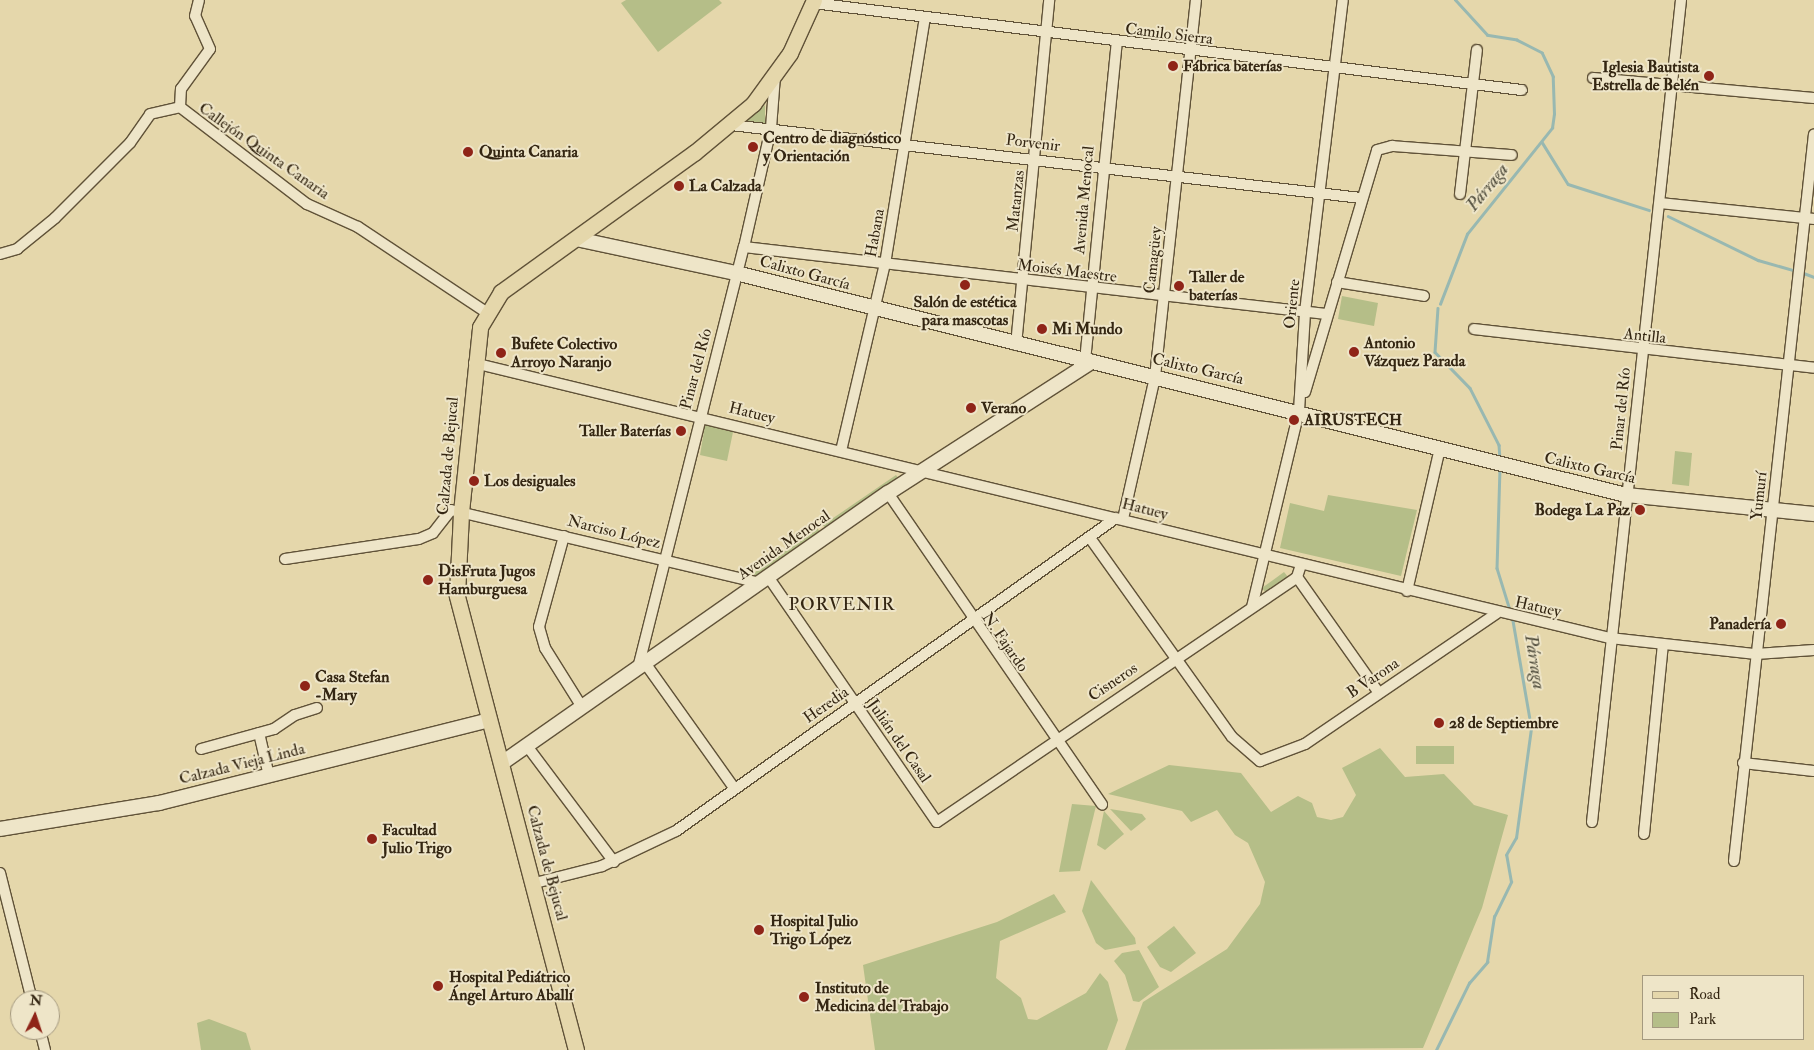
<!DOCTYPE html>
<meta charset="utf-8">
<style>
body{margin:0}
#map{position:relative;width:1814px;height:1050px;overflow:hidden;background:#e5d7ab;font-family:"IM FELL Double Pica",serif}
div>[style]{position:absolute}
.green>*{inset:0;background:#b5be88}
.stream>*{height:2.5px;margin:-1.25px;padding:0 1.25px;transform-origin:1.25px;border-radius:1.25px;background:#98b8b1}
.roads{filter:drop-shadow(1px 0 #605238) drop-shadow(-1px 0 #605238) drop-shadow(0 1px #605238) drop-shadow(0 -1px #605238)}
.street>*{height:10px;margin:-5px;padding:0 5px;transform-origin:5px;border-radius:5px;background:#eee5c8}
.secondary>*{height:14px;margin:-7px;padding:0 7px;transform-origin:7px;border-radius:7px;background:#eee5c8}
.primary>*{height:15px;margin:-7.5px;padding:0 7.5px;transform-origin:7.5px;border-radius:7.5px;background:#e5d7ab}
.dots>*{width:14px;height:14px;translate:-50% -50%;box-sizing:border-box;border:2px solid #eee5c8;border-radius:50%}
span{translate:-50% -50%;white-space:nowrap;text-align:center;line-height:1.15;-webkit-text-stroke:4px #eee5c8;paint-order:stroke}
.street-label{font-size:16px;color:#342612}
.poi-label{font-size:16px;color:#342612;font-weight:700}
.left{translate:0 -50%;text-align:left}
.right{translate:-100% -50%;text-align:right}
.water-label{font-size:18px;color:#4d4a3a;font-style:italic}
.neighbourhood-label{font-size:18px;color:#342612;letter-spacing:1px}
.legend{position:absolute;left:1642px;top:975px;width:162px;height:65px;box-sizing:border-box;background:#eee5c8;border:1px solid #a4997f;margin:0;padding:6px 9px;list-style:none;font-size:15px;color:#342612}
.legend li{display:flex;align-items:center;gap:10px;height:25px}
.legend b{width:25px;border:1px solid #a4997f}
.north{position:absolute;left:10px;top:990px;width:50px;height:50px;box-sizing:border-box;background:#eee5c8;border:1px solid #a4997f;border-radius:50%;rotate:4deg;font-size:14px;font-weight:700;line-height:20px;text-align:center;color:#342612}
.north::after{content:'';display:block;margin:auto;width:18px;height:22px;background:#8f2418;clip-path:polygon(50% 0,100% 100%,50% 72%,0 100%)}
</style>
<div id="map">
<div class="green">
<i style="clip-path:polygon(626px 0,719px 0,722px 3px,658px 52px,621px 3px)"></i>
<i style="clip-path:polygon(765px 105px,765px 123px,749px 124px,746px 121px)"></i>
<i style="clip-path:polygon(1342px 296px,1378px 303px,1374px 326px,1338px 319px)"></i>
<i style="clip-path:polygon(705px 425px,733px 432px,727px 461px,700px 455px)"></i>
<i style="clip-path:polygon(1675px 451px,1692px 453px,1689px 486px,1672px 484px)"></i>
<i style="clip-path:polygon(896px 475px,899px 479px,826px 529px,823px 525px)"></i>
<i style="clip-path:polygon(1328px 495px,1417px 510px,1401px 576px,1280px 548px,1290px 503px,1324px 511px)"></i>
<i style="clip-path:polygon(817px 528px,821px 533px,753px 579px,754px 573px)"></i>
<i style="clip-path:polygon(1284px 572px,1288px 577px,1266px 593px,1262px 588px)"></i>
<i style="clip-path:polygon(1416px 746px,1454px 746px,1454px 764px,1416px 764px)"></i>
<i style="clip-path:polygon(1380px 748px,1405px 777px,1444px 774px,1474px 805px,1508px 815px,1482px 908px,1423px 1048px,1125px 1050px,1143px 1002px,1227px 949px,1260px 904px,1265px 882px,1248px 843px,1235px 835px,1217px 810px,1191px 822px,1182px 811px,1108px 794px,1169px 765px,1241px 773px,1271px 812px,1298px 796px,1312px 803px,1317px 817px,1331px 820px,1343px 817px,1356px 795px,1342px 768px)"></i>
<i style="clip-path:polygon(1072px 804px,1096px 806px,1080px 871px,1059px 872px)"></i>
<i style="clip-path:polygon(1110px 809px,1142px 814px,1146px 819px,1131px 831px)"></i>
<i style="clip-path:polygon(1104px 811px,1124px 834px,1105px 850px,1097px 845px)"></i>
<i style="clip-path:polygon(1091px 880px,1135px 938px,1136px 944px,1105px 950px,1096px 943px,1082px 911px)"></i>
<i style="clip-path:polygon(1054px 894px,1066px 912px,1000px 941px,996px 978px,1021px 998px,1028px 1019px,1037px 1020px,1086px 993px,1100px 973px,1108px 982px,1118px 1020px,1107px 1050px,875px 1050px,863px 965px,997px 922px)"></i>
<i style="clip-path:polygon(1174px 926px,1196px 953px,1171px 972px,1160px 967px,1147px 947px)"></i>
<i style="clip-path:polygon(1139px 950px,1159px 987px,1139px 1002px,1133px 1001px,1125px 975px,1114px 961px,1122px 953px)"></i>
<i style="clip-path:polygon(209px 1019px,246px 1033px,251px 1050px,201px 1050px,197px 1023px)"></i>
</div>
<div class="stream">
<i style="left:1542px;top:142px;width:49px;rotate:58.2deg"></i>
<i style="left:1568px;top:184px;width:85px;rotate:17.8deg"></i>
<i style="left:1668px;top:216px;width:100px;rotate:26.1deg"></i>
<i style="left:1758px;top:260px;width:40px;rotate:16deg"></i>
<i style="left:1801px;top:272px;width:14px;rotate:21deg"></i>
<i style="left:1440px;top:304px;width:75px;rotate:-68.9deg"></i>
<i style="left:1467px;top:234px;width:136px;rotate:-51.3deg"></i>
<i style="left:1552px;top:128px;width:14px;rotate:-82deg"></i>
<i style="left:1554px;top:114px;width:37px;rotate:-92deg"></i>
<i style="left:1553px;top:77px;width:26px;rotate:-115deg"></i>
<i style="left:1542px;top:53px;width:28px;rotate:-153deg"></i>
<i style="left:1517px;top:40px;width:30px;rotate:-171deg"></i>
<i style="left:1487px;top:35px;width:47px;rotate:-132.4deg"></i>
<i style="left:1438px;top:308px;width:44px;rotate:93.9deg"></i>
<i style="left:1435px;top:352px;width:50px;rotate:45.8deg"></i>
<i style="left:1470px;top:388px;width:64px;rotate:63deg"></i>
<i style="left:1499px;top:445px;width:15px;rotate:86deg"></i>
<i style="left:1500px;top:468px;width:100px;rotate:91.7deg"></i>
<i style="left:1497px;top:568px;width:44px;rotate:72.8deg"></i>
<i style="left:1436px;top:1050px;width:75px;rotate:-63.8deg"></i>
<i style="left:1469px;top:983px;width:28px;rotate:-49deg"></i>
<i style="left:1487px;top:962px;width:46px;rotate:-81.2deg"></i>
<i style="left:1494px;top:917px;width:39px;rotate:-64deg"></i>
<i style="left:1511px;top:882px;width:27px;rotate:-100deg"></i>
<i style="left:1506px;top:855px;width:20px;rotate:-60deg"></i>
<i style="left:1516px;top:838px;width:111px;rotate:-82.2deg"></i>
<i style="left:1531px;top:728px;width:112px;rotate:-99.8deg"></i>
</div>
<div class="roads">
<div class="street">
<i style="left:813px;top:3px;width:714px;rotate:7deg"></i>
<i style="left:1593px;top:78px;width:222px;rotate:5.2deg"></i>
<i style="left:180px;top:107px;width:160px;rotate:37.4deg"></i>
<i style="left:307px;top:204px;width:56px;rotate:24.3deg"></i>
<i style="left:358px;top:227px;width:154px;rotate:33.6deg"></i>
<i style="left:180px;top:107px;width:18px;rotate:-87deg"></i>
<i style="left:181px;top:89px;width:49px;rotate:-54.1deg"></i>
<i style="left:210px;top:49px;width:36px;rotate:-114deg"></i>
<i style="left:195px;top:16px;width:16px;rotate:-76deg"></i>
<i style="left:731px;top:125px;width:634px;rotate:6.61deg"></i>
<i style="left:1460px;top:194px;width:145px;rotate:-83.3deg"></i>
<i style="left:1660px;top:203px;width:155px;rotate:5.9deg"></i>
<i style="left:744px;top:247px;width:586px;rotate:6.57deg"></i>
<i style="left:0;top:254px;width:18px;rotate:-16deg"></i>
<i style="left:17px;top:249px;width:49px;rotate:-39.2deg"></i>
<i style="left:55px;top:218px;width:106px;rotate:-45deg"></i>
<i style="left:130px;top:143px;width:35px;rotate:-55deg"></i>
<i style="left:150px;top:114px;width:31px;rotate:-13deg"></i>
<i style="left:1337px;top:282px;width:88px;rotate:9.1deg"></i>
<i style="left:1474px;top:329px;width:342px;rotate:6.5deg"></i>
<i style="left:1016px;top:345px;width:347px;rotate:-84.5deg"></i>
<i style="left:1085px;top:361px;width:320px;rotate:-84.3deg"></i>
<i style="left:474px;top:363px;width:1169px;rotate:13.61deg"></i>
<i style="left:1610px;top:638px;width:147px;rotate:6.3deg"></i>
<i style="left:1756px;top:654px;width:58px;rotate:-3.9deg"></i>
<i style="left:1305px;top:392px;width:252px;rotate:-73.4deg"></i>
<i style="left:1377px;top:150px;width:16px;rotate:-15deg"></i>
<i style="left:1392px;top:146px;width:120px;rotate:4.3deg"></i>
<i style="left:841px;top:451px;width:192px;rotate:-76.8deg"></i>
<i style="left:885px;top:264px;width:249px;rotate:-80.8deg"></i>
<i style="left:888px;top:493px;width:378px;rotate:55.5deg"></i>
<i style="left:1123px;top:519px;width:146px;rotate:-77.3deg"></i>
<i style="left:1155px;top:377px;width:379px;rotate:-83.8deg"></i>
<i style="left:564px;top:536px;width:94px;rotate:105.4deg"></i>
<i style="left:539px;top:627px;width:22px;rotate:74deg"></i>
<i style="left:545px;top:648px;width:70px;rotate:57.9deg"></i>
<i style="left:1090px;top:538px;width:244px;rotate:54.5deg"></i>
<i style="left:1232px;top:737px;width:37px;rotate:41deg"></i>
<i style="left:1260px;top:761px;width:48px;rotate:-20.7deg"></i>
<i style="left:1305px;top:744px;width:232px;rotate:-34.3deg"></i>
<i style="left:285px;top:559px;width:135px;rotate:-8.5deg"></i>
<i style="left:419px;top:539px;width:15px;rotate:-23deg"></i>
<i style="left:433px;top:533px;width:29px;rotate:-52deg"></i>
<i style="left:451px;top:510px;width:318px;rotate:13.3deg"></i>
<i style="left:1297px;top:577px;width:141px;rotate:54.8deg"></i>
<i style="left:769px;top:578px;width:296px;rotate:55.5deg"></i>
<i style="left:937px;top:822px;width:435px;rotate:-34.2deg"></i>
<i style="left:1297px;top:577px;width:13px;rotate:-72deg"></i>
<i style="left:1407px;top:591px;width:147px;rotate:-77deg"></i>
<i style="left:1252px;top:607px;width:202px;rotate:-76.5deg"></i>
<i style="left:1299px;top:411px;width:99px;rotate:-86.5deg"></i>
<i style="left:1305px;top:312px;width:314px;rotate:-83.1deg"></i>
<i style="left:645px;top:663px;width:153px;rotate:54.5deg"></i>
<i style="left:638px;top:668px;width:434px;rotate:-75.9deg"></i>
<i style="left:744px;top:247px;width:122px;rotate:-77.2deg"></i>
<i style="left:771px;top:128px;width:52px;rotate:-85.6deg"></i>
<i style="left:259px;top:733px;width:44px;rotate:76.9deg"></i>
<i style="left:527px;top:746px;width:145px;rotate:53.1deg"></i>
<i style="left:201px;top:749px;width:76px;rotate:-15.3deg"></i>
<i style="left:274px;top:729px;width:25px;rotate:-34deg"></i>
<i style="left:295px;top:715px;width:23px;rotate:-18deg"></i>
<i style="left:1743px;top:763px;width:71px;rotate:6.4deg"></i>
<i style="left:1592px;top:822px;width:827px;rotate:-83.82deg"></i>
<i style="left:1644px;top:834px;width:190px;rotate:-84.3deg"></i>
<i style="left:1734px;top:861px;width:731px;rotate:-83.72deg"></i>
<i style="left:0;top:873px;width:131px;rotate:75.9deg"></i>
<i style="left:535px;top:883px;width:69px;rotate:-14.2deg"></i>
<i style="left:602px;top:866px;width:82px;rotate:-25.3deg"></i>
<i style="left:676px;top:831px;width:540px;rotate:-35.43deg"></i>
<i style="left:40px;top:1030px;width:21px;rotate:76deg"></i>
</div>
<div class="secondary">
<i style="left:577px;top:239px;width:163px;rotate:12.1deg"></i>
<i style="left:736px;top:273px;width:917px;rotate:14.01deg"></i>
<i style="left:1626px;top:495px;width:189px;rotate:5.8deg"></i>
<i style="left:502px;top:763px;width:471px;rotate:-35deg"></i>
<i style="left:888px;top:493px;width:242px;rotate:-32.8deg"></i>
<i style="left:0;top:829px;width:161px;rotate:-9.3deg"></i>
<i style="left:159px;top:803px;width:340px;rotate:-14.1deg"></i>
</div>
<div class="primary">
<i style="left:576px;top:1050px;width:470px;rotate:-104.7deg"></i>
<i style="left:457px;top:595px;width:83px;rotate:-87.2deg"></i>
<i style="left:461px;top:512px;width:186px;rotate:-84.1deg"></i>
<i style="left:480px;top:327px;width:41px;rotate:-59deg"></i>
<i style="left:501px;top:292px;width:238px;rotate:-35.8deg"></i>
<i style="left:694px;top:153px;width:77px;rotate:-39.7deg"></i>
<i style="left:753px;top:104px;width:63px;rotate:-54deg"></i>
<i style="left:790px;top:53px;width:58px;rotate:-65.6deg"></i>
</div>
</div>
<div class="dots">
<i style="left:1173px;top:66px;background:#8f2418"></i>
<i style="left:1709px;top:76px;background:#8f2418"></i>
<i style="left:753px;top:147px;background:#8f2418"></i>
<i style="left:468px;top:152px;background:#8f2418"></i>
<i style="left:679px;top:186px;background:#8f2418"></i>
<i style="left:965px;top:285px;background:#8f2418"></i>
<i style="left:1179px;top:286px;background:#8f2418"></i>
<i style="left:1042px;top:329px;background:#8f2418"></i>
<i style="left:1354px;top:352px;background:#8f2418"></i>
<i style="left:501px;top:353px;background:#8f2418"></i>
<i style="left:971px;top:408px;background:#8f2418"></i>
<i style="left:1294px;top:420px;background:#8f2418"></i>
<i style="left:681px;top:431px;background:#8f2418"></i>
<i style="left:474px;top:481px;background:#8f2418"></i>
<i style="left:1640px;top:510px;background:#8f2418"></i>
<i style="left:428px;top:580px;background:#8f2418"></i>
<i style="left:1781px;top:624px;background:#8f2418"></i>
<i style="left:305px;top:686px;background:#8f2418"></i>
<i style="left:1439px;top:723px;background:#8f2418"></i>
<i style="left:372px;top:839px;background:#8f2418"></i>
<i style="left:759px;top:930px;background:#8f2418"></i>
<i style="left:438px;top:986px;background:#8f2418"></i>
<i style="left:804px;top:997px;background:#8f2418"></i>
</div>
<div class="street-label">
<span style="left:1169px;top:34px;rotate:7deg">Camilo Sierra</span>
<span style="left:1033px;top:143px;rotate:7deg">Porvenir</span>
<span style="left:264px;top:151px;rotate:35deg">Callejón Quinta Canaria</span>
<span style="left:1084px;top:200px;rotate:-85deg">Avenida Menocal</span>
<span style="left:1016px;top:201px;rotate:-84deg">Matanzas</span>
<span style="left:875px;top:233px;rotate:-80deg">Habana</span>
<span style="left:1153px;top:260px;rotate:-84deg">Camagüey</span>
<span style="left:1067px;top:271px;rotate:7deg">Moisés Maestre</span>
<span style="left:805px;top:273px;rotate:15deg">Calixto García</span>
<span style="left:1292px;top:304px;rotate:-84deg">Oriente</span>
<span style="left:1645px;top:336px;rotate:6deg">Antilla</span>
<span style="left:696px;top:369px;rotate:-75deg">Pinar del Río</span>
<span style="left:1198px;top:369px;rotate:13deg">Calixto García</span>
<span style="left:1621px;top:409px;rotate:-84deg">Pinar del Río</span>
<span style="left:752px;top:413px;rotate:14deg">Hatuey</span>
<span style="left:448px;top:456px;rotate:-85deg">Calzada de Bejucal</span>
<span style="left:1590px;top:468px;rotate:13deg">Calixto García</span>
<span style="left:1759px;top:496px;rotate:-84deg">Yumurí</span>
<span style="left:1145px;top:509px;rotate:14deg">Hatuey</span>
<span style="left:614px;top:532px;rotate:14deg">Narciso López</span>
<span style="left:784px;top:545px;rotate:-35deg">Avenida Menocal</span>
<span style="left:1538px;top:607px;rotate:13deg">Hatuey</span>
<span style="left:1005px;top:642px;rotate:55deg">N. Fajardo</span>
<span style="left:1373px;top:678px;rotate:-34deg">B Varona</span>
<span style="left:1113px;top:682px;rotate:-34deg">Cisneros</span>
<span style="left:826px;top:705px;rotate:-35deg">Heredia</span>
<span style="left:899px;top:741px;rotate:55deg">Julián del Casal</span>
<span style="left:242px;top:764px;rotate:-14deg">Calzada Vieja Linda</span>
<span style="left:547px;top:863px;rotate:75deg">Calzada de Bejucal</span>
</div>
<div class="poi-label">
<span class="left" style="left:1183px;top:66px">Fábrica baterías</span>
<span class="right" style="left:1699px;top:76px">Iglesia Bautista<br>Estrella de Belén</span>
<span class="left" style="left:763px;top:147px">Centro de diagnóstico<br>y Orientación</span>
<span class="left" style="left:479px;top:152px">Quinta Canaria</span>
<span class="left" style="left:689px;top:186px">La Calzada</span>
<span class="left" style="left:1189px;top:286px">Taller de<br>baterías</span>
<span style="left:965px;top:311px">Salón de estética<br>para mascotas</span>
<span class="left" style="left:1052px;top:329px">Mi Mundo</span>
<span class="left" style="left:1364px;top:352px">Antonio<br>Vázquez Parada</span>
<span class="left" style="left:511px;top:353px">Bufete Colectivo<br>Arroyo Naranjo</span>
<span class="left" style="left:981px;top:408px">Verano</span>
<span class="left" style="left:1304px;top:420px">AIRUSTECH</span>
<span class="right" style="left:671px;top:431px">Taller Baterías</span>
<span class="left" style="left:484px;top:481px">Los desiguales</span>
<span class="right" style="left:1630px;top:510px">Bodega La Paz</span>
<span class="left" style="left:438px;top:580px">DisFruta Jugos<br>Hamburguesa</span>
<span class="right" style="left:1771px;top:624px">Panadería</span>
<span class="left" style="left:315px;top:686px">Casa Stefan<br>-Mary</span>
<span class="left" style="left:1449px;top:723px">28 de Septiembre</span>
<span class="left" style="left:382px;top:839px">Facultad<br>Julio Trigo</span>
<span class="left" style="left:770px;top:930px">Hospital Julio<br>Trigo López</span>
<span class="left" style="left:449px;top:986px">Hospital Pediátrico<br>Ángel Arturo Aballí</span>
<span class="left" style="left:815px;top:997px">Instituto de<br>Medicina del Trabajo</span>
</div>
<div class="water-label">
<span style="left:1488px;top:188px;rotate:-51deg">Párraga</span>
<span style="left:1534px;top:662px;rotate:81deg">Párraga</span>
</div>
<div class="neighbourhood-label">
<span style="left:842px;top:605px">PORVENIR</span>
</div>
<ul class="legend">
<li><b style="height:6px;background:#e5d7ab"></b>Road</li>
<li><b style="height:14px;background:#b5be88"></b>Park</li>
</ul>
<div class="north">N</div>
</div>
